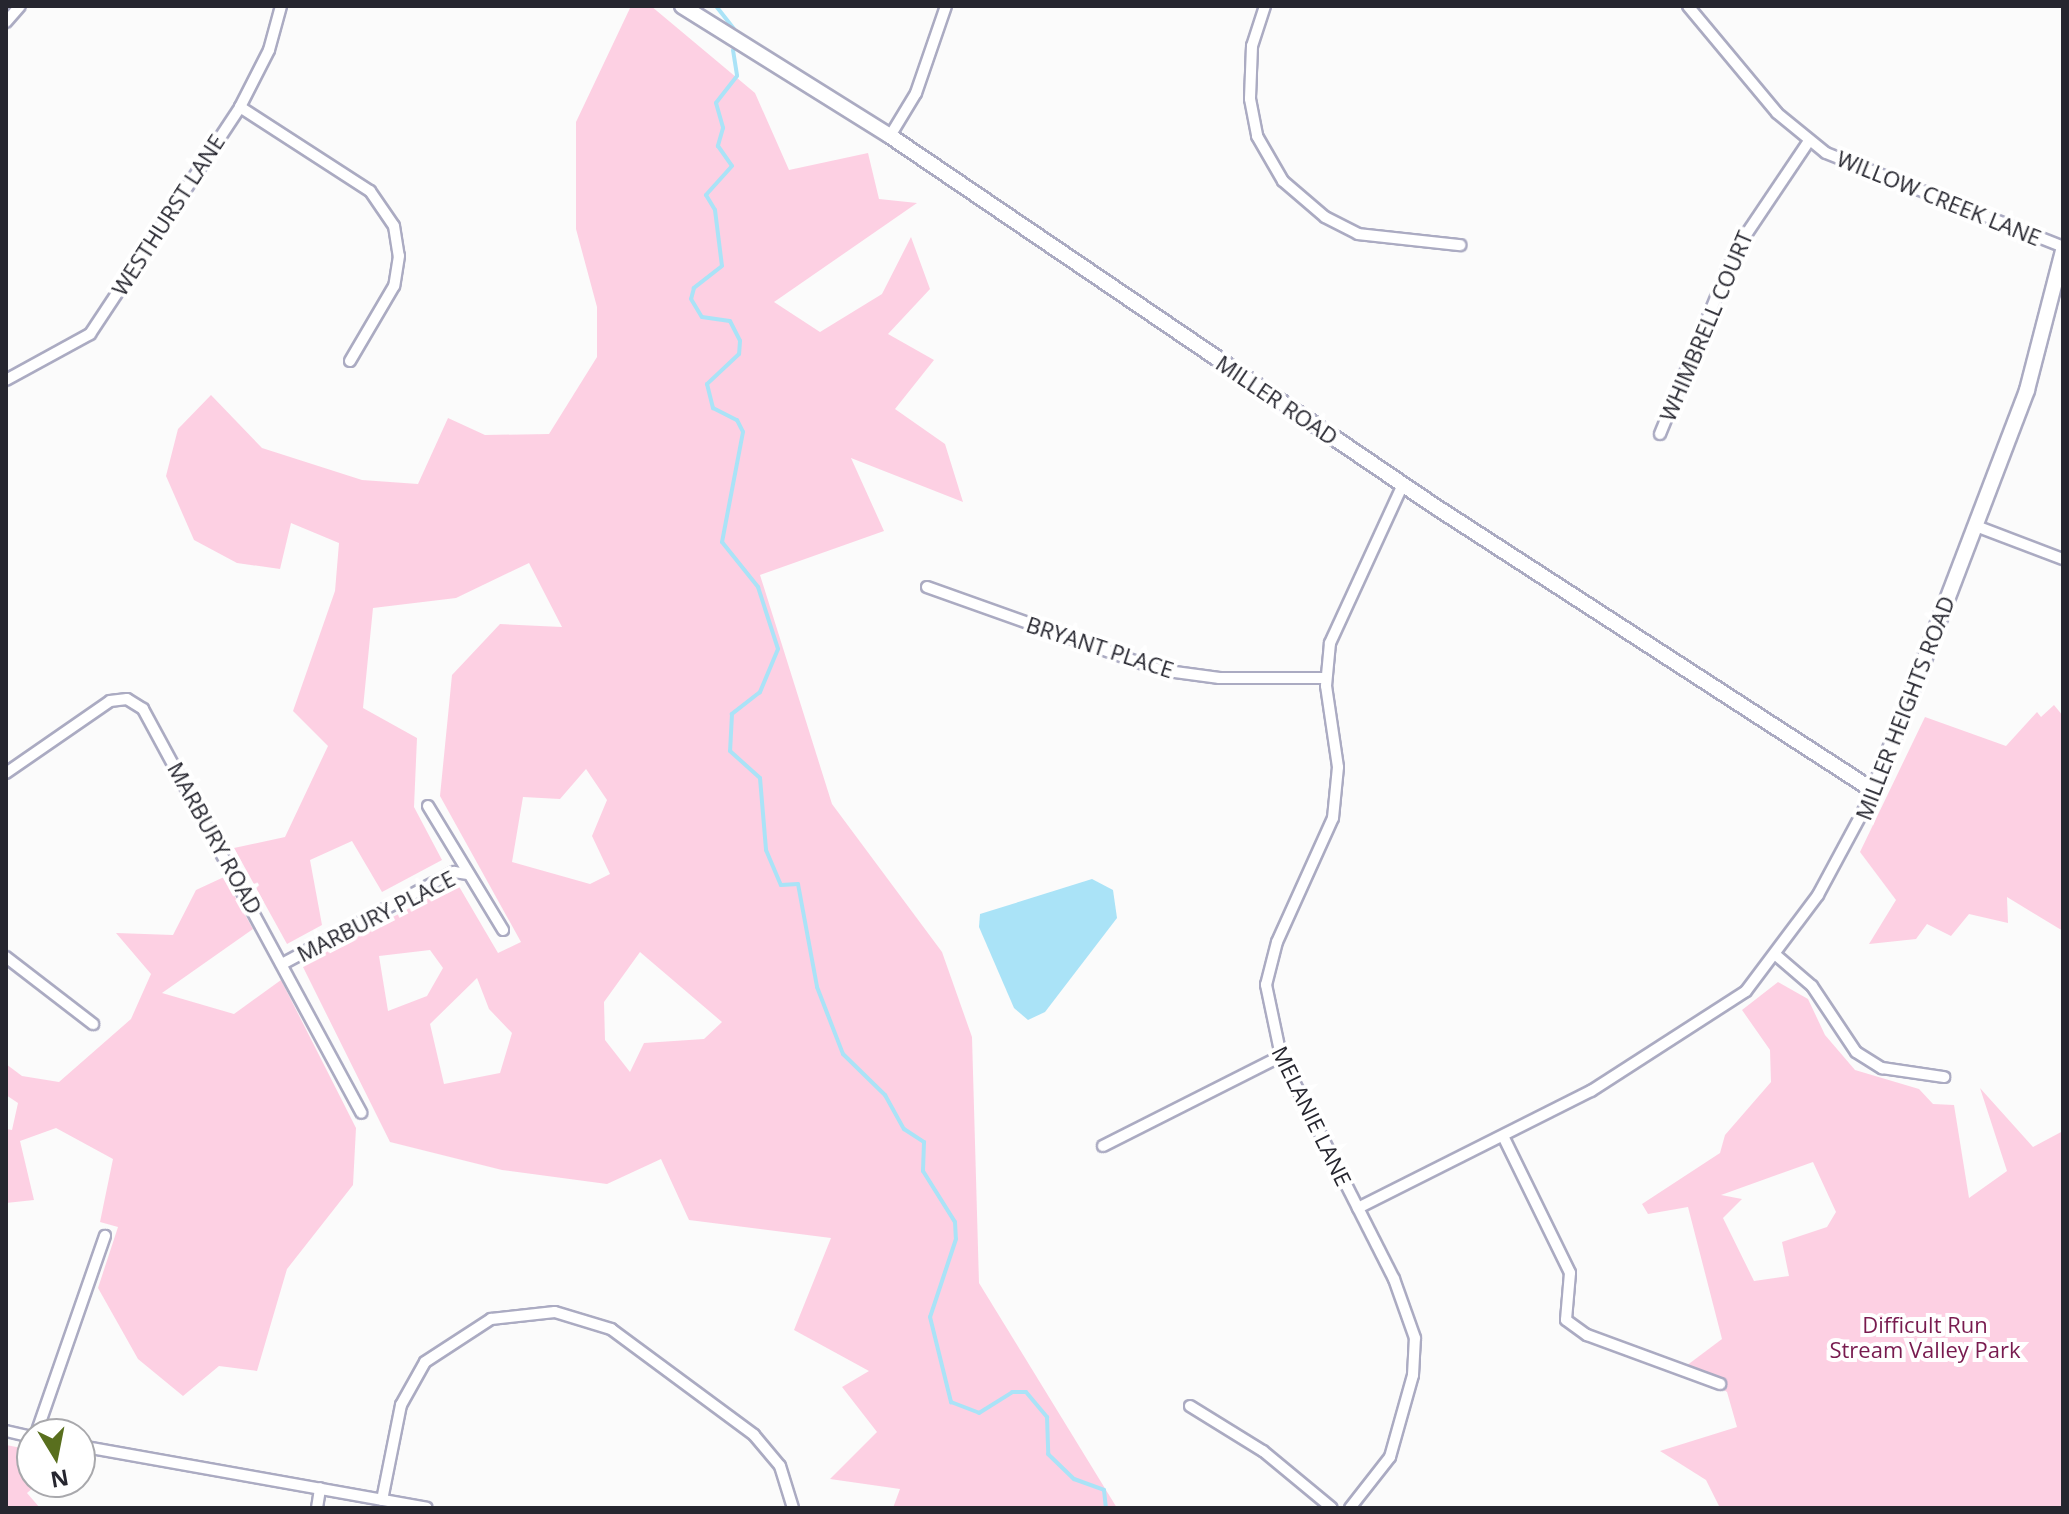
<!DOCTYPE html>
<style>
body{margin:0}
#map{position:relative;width:2069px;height:1514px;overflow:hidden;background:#fbfbfb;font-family:"Open Sans",sans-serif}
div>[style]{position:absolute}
.green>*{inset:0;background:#fdd0e3}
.water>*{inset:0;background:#aae3f7}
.stream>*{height:4px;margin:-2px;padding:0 2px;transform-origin:2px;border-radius:2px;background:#aae3f7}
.roads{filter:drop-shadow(2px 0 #ababc2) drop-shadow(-2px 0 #ababc2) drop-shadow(0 2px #ababc2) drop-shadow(0 -2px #ababc2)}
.street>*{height:10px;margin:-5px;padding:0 5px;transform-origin:5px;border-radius:5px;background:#fff}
.secondary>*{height:14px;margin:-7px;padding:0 7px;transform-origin:7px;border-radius:7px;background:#fff}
span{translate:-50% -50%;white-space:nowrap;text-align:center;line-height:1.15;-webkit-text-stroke:8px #fff;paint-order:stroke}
.street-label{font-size:22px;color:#26262f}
.park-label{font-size:22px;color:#781b4f}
.frame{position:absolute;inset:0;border:8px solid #26262f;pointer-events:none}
.north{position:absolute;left:16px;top:1418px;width:80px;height:80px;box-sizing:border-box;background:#fff;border:2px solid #a8a8ac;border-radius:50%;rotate:170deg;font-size:22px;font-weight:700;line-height:32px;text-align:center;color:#26262f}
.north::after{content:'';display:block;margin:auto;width:28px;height:36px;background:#596f1e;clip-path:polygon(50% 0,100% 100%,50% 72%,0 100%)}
</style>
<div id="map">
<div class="green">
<i style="clip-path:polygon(evenodd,631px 6px,651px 6px,755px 93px,789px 170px,868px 153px,879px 199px,917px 203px,774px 302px,820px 332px,882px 294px,911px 237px,930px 289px,888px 334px,934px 360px,895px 409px,945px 444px,963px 502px,851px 458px,884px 531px,760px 575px,832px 804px,942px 952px,972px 1037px,979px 1283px,1117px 1508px,893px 1508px,900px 1489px,830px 1479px,877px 1432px,842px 1387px,869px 1371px,794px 1330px,831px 1238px,689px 1220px,661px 1159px,607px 1184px,502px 1170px,390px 1142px,302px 965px,457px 883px,498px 953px,521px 942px,440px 796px,452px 675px,500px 624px,562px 627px,529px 563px,456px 598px,373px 608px,363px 708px,417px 738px,414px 807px,442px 860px,382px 892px,352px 841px,310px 860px,322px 925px,287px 944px,234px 848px,285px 837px,328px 746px,293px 711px,335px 591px,339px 543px,291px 523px,280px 569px,237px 563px,194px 540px,166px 476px,178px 429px,211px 395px,262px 448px,362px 480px,418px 484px,448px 418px,485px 435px,549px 434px,597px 357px,597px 307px,576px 229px,576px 122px,631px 6px,586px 769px,607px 800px,592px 836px,610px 874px,590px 884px,512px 862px,523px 797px,560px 799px,586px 769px,631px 6px,430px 950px,443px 968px,427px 996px,388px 1011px,379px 956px,430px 950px,631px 6px,640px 952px,722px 1022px,704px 1039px,644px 1043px,630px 1072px,605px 1040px,604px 1002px,640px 952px,631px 6px,477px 978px,489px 1009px,512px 1033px,500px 1073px,444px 1084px,430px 1024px,477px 978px)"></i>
<i style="clip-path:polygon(2054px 705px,2063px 716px,2063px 931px,2007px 897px,2008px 923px,1969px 914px,1951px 936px,1927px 924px,1916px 939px,1869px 944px,1896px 900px,1860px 852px,1925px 717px,2006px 746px,2037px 712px,2041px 717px)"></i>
<i style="clip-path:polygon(224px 877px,253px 929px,162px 993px,234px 1014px,281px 980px,356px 1128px,353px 1185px,287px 1269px,257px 1371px,219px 1366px,183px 1396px,138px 1359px,98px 1288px,118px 1227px,100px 1222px,113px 1159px,56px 1128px,20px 1141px,34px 1200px,6px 1203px,6px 1129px,12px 1130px,18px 1103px,6px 1095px,6px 1064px,22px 1076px,59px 1082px,131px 1019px,151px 974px,116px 933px,173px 935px,196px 890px)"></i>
<i style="clip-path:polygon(evenodd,1778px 982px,1808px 999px,1825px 1035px,1855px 1070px,1919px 1089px,1933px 1104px,1954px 1105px,1969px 1198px,2007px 1171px,1980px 1088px,2033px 1147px,2063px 1131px,2063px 1508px,1720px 1508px,1706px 1480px,1660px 1451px,1737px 1427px,1727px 1392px,1686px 1366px,1722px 1339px,1688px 1207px,1648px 1214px,1642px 1204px,1720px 1153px,1725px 1135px,1771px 1082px,1770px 1050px,1742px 1010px,1778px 982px,1813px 1162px,1836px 1212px,1827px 1227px,1782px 1242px,1789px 1276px,1754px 1281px,1723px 1218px,1742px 1199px,1721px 1195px,1813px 1162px)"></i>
<i style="clip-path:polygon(6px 1445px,32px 1450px,32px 1482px,40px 1482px,27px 1493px,40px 1508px,6px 1508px)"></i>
</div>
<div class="water">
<i style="clip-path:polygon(1092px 879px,1113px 890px,1117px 918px,1045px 1012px,1028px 1020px,1014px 1008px,979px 927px,980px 914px)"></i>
</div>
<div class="stream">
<i style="left:716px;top:6px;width:29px;rotate:52deg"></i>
<i style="left:733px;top:50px;width:26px;rotate:81deg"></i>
<i style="left:737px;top:76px;width:34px;rotate:128deg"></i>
<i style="left:716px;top:103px;width:26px;rotate:74deg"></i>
<i style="left:723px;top:128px;width:19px;rotate:106deg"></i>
<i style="left:718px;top:146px;width:24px;rotate:55deg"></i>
<i style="left:732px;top:166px;width:39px;rotate:132deg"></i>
<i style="left:706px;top:195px;width:17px;rotate:59deg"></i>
<i style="left:715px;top:210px;width:56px;rotate:82.9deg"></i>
<i style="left:722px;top:266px;width:36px;rotate:142deg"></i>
<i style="left:694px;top:288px;width:11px;rotate:105deg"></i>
<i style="left:691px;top:299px;width:21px;rotate:59deg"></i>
<i style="left:702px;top:317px;width:28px;rotate:8deg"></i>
<i style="left:730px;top:321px;width:22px;rotate:63deg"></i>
<i style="left:740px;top:341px;width:13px;rotate:94deg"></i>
<i style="left:739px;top:354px;width:44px;rotate:136.8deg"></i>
<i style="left:707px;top:384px;width:25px;rotate:76deg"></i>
<i style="left:713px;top:408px;width:27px;rotate:27deg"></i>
<i style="left:737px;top:420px;width:13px;rotate:63deg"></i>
<i style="left:743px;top:432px;width:112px;rotate:100.8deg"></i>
<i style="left:722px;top:542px;width:58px;rotate:51.3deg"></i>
<i style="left:758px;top:587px;width:65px;rotate:72.1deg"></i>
<i style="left:778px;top:649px;width:47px;rotate:112.7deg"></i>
<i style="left:760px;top:692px;width:36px;rotate:142deg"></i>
<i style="left:732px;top:714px;width:37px;rotate:93deg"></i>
<i style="left:730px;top:751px;width:40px;rotate:42deg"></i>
<i style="left:760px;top:778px;width:72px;rotate:85.2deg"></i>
<i style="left:766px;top:850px;width:38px;rotate:67deg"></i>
<i style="left:781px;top:885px;width:17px;rotate:-3deg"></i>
<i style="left:798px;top:884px;width:105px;rotate:79.5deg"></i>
<i style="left:817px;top:987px;width:72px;rotate:68.8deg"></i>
<i style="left:843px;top:1054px;width:59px;rotate:44.3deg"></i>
<i style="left:885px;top:1095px;width:39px;rotate:61deg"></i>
<i style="left:904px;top:1129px;width:24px;rotate:33deg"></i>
<i style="left:924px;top:1142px;width:29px;rotate:92deg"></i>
<i style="left:923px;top:1171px;width:60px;rotate:57.9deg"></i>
<i style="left:955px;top:1222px;width:17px;rotate:87deg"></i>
<i style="left:956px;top:1239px;width:82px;rotate:108.4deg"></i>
<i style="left:930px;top:1317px;width:88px;rotate:76.1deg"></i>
<i style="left:951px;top:1402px;width:30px;rotate:21deg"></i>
<i style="left:979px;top:1413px;width:39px;rotate:-32deg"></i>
<i style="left:1012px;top:1392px;width:14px"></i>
<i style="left:1026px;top:1392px;width:33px;rotate:50deg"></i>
<i style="left:1047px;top:1417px;width:37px;rotate:88deg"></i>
<i style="left:1048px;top:1454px;width:36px;rotate:44deg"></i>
<i style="left:1074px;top:1479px;width:32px;rotate:20deg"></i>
<i style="left:1104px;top:1490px;width:18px;rotate:84deg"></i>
</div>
<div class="roads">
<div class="street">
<i style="left:1265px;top:6px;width:42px;rotate:108deg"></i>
<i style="left:1252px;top:46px;width:53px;rotate:92.2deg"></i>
<i style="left:1250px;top:99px;width:38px;rotate:79deg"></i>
<i style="left:1257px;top:136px;width:52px;rotate:60deg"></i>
<i style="left:1283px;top:181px;width:55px;rotate:40.6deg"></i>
<i style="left:1325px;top:217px;width:37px;rotate:27deg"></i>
<i style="left:1358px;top:234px;width:103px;rotate:6.2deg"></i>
<i style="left:1688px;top:6px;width:139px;rotate:50.2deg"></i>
<i style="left:1777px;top:113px;width:63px;rotate:39.2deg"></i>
<i style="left:1826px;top:153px;width:255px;rotate:21.6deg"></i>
<i style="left:6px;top:22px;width:21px;rotate:-49deg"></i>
<i style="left:240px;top:107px;width:155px;rotate:32.9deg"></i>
<i style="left:370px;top:191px;width:42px;rotate:55.6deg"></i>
<i style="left:394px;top:226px;width:30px;rotate:81deg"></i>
<i style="left:399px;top:256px;width:30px;rotate:99deg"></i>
<i style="left:394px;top:286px;width:87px;rotate:120.4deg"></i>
<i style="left:890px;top:136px;width:50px;rotate:-58.8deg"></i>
<i style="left:916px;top:93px;width:92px;rotate:-71deg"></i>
<i style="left:6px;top:380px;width:96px;rotate:-28.7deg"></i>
<i style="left:90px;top:334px;width:272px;rotate:-56.5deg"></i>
<i style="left:240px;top:107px;width:64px;rotate:-63deg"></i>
<i style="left:269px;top:50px;width:46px;rotate:-74.7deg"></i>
<i style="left:1660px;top:434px;width:198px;rotate:-67.7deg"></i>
<i style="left:1735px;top:251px;width:133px;rotate:-56.1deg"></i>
<i style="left:1976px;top:526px;width:93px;rotate:20.8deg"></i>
<i style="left:927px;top:587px;width:247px;rotate:19.6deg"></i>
<i style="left:1160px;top:670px;width:60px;rotate:7.7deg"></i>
<i style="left:1219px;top:678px;width:107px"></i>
<i style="left:6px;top:773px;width:126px;rotate:-34.7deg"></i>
<i style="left:110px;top:701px;width:17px;rotate:-7deg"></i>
<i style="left:127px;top:699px;width:19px;rotate:32deg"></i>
<i style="left:143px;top:709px;width:459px;rotate:61.6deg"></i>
<i style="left:428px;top:806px;width:145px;rotate:58.8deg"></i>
<i style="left:1777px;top:956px;width:46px;rotate:40.6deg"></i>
<i style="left:1812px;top:986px;width:79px;rotate:56.3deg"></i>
<i style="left:1856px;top:1052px;width:31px;rotate:32deg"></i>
<i style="left:1882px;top:1068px;width:63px;rotate:8.3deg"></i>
<i style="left:6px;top:957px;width:110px;rotate:37.6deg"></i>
<i style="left:284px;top:963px;width:193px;rotate:-28.2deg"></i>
<i style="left:454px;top:872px;width:14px;rotate:8deg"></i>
<i style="left:1504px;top:1138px;width:150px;rotate:63.9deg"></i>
<i style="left:1570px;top:1273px;width:47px;rotate:94.9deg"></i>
<i style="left:1566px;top:1320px;width:26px;rotate:36deg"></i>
<i style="left:1587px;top:1335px;width:142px;rotate:20.2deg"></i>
<i style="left:1103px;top:1146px;width:199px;rotate:-26.8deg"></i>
<i style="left:1358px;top:1208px;width:261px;rotate:-26.7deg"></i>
<i style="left:1591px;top:1091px;width:184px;rotate:-32.8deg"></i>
<i style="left:1746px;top:991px;width:120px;rotate:-53.1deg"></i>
<i style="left:1818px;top:895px;width:118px;rotate:-61.7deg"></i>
<i style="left:1190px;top:1406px;width:86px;rotate:31.7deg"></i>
<i style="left:1263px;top:1451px;width:89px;rotate:39.6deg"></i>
<i style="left:6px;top:1431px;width:27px;rotate:13deg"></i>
<i style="left:36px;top:1434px;width:210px;rotate:-70.8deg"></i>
<i style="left:80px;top:1446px;width:352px;rotate:10.1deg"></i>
<i style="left:382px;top:1500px;width:97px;rotate:-78.7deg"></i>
<i style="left:401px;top:1405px;width:49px;rotate:-60.8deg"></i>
<i style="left:425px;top:1362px;width:79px;rotate:-33.1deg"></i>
<i style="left:491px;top:1319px;width:64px;rotate:-6.2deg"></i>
<i style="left:555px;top:1312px;width:59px;rotate:16.9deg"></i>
<i style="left:611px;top:1329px;width:178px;rotate:36.5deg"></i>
<i style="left:754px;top:1435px;width:40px;rotate:50deg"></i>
<i style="left:780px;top:1466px;width:44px;rotate:72.8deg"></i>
<i style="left:317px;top:1508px;width:20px;rotate:-81deg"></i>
<i style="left:1350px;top:1508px;width:65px;rotate:-51.9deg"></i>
<i style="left:1390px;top:1457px;width:85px;rotate:-74.3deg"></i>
<i style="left:1413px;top:1375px;width:37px;rotate:-87deg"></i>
<i style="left:1415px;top:1338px;width:63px;rotate:-109.6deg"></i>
<i style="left:1394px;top:1279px;width:250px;rotate:-116.9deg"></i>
<i style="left:1281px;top:1056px;width:73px;rotate:-101.9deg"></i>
<i style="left:1266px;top:985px;width:44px;rotate:-75.7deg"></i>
<i style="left:1277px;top:942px;width:136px;rotate:-65.7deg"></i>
<i style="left:1333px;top:818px;width:51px;rotate:-84.4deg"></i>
<i style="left:1338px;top:767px;width:82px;rotate:-98.4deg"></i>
<i style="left:1326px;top:686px;width:43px;rotate:-84.7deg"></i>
<i style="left:1330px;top:643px;width:175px;rotate:-65.3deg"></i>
</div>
<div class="secondary">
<i style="left:682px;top:6px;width:245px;rotate:32deg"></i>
<i style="left:890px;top:136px;width:660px;rotate:34.2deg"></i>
<i style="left:1436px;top:507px;width:522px;rotate:32.96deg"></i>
<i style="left:1874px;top:791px;width:429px;rotate:-69.1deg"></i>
<i style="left:2027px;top:390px;width:144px;rotate:-75.5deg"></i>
</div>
</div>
<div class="street-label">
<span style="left:1939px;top:198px;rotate:22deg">WILLOW CREEK LANE</span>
<span style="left:168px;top:215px;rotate:-57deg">WESTHURST LANE</span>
<span style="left:1706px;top:326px;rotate:-67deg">WHIMBRELL COURT</span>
<span style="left:1277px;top:400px;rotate:34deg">MILLER ROAD</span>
<span style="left:1100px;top:647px;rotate:18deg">BRYANT PLACE</span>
<span style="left:1905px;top:708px;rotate:-69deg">MILLER HEIGHTS ROAD</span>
<span style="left:215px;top:838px;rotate:61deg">MARBURY ROAD</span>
<span style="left:376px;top:916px;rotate:-27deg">MARBURY PLACE</span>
<span style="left:1312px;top:1116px;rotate:64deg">MELANIE LANE</span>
</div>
<div class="park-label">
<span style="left:1925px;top:1337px">Difficult Run<br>Stream Valley Park</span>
</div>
<div class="frame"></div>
<div class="north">N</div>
</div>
